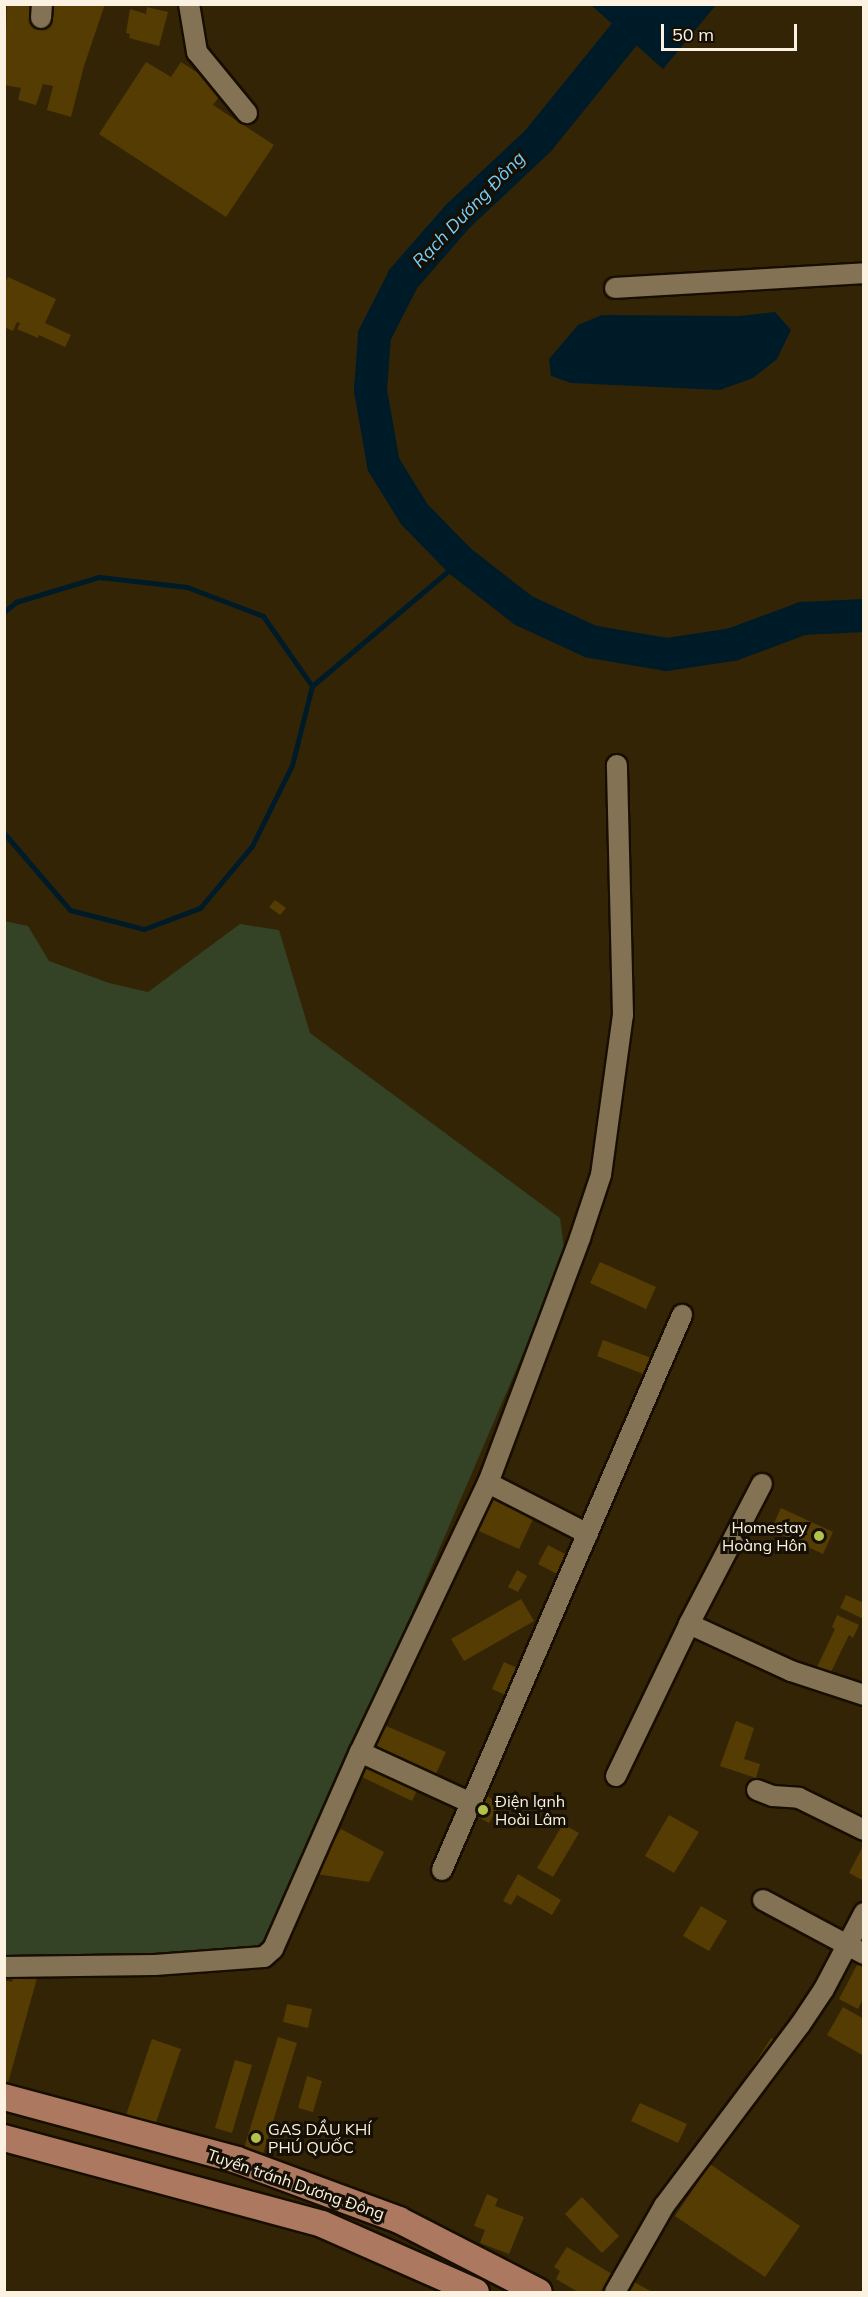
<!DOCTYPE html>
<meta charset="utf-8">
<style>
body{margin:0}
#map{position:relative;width:868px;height:2297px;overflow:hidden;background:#332406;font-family:Mulish,sans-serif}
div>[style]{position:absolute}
.green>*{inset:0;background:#344225}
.water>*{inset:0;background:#001b28}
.stream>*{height:5px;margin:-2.5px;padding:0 2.5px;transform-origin:2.5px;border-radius:2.5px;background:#001b28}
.river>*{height:33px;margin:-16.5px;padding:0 16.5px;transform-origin:16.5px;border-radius:16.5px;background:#001b28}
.building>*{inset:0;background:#553c03}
.roads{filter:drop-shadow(2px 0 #180e00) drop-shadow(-2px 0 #180e00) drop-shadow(0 2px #180e00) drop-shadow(0 -2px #180e00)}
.minor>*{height:20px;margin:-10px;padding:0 10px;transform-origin:10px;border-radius:10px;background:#837253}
.major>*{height:26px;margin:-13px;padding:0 13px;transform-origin:13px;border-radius:13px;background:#ac7960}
.dots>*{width:16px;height:16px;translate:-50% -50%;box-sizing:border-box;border:3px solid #150f04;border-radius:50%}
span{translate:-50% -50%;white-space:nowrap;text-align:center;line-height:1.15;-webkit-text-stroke:6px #150f04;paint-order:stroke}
.poi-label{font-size:16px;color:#fbf2e1}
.right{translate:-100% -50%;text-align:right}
.left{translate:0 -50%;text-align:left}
.street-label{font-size:16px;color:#fbf2e1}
.water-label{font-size:18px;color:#75cffa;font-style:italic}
.frame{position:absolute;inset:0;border:6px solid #fbf2e1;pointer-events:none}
.scale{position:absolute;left:661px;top:24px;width:136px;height:27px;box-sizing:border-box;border:3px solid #fbf2e1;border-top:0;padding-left:8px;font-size:18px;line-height:21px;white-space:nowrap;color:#fbf2e1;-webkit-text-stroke:4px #150f04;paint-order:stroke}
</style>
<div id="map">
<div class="green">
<i style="clip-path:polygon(4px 921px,28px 926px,49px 961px,109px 983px,148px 992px,240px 924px,279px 930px,310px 1033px,560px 1218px,565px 1256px,278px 1925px,265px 1943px,252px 1950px,5px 1960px)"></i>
</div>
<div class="water">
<i style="clip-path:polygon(591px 5px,716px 5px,663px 69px)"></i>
<i style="clip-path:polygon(775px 312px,791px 330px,777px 359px,753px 378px,720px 390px,571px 383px,551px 376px,549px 359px,578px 325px,602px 315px,740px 316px)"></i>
</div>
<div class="stream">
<i style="left:4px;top:612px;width:16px;rotate:-40deg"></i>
<i style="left:16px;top:602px;width:87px;rotate:-16.8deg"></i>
<i style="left:99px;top:577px;width:89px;rotate:6.5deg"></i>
<i style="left:187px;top:587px;width:81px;rotate:20.9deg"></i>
<i style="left:263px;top:616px;width:85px;rotate:55deg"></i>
<i style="left:4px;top:833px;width:101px;rotate:49.4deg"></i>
<i style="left:70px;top:910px;width:76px;rotate:14.4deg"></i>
<i style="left:144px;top:929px;width:60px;rotate:-20.6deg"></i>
<i style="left:200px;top:908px;width:81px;rotate:-50deg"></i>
<i style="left:252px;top:846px;width:90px;rotate:-63.7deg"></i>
<i style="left:292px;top:765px;width:81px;rotate:-75.8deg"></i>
<i style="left:312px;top:686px;width:194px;rotate:-40.2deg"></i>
</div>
<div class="river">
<i style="left:648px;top:4px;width:175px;rotate:129deg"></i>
<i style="left:538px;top:140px;width:110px;rotate:136.8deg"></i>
<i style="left:458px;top:215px;width:84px;rotate:131.1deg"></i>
<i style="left:403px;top:278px;width:64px;rotate:117deg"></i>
<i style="left:374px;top:335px;width:55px;rotate:94.2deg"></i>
<i style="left:370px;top:390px;width:75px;rotate:80deg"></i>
<i style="left:383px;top:464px;width:59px;rotate:58.2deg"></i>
<i style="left:414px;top:514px;width:66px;rotate:45.6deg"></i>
<i style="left:460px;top:561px;width:80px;rotate:37.9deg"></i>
<i style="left:523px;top:610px;width:74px;rotate:24.8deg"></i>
<i style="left:590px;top:641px;width:77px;rotate:9.7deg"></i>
<i style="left:666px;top:654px;width:67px;rotate:-8.6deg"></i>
<i style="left:732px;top:644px;width:75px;rotate:-20.4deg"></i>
<i style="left:802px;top:618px;width:62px;rotate:-2.8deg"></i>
</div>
<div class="building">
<i style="clip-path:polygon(7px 4px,105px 4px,84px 66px,71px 117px,47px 110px,53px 86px,43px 84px,36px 105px,18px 100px,21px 88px,4px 85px)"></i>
<i style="clip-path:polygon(147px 7px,168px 12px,159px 46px,129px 38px,130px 34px,126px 33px,130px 9px,146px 14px)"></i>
<i style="clip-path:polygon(146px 62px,171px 77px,181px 62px,224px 90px,213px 105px,274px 145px,226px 217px,99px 134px)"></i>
<i style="clip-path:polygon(8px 277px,56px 299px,45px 323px,71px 335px,65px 347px,39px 335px,38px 338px,17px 329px,20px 323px,17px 322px,13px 331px,4px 327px,4px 285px)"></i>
<i style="clip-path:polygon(275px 900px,286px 908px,280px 915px,269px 907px)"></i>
<i style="clip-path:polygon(600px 1262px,656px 1287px,646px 1309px,590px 1283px)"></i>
<i style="clip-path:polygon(603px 1340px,657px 1360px,651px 1377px,597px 1356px)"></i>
<i style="clip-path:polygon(485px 1495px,534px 1517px,519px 1549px,470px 1527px)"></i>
<i style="clip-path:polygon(781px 1508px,833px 1532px,823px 1554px,771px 1530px)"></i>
<i style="clip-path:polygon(548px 1545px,567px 1555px,557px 1574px,538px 1564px)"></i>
<i style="clip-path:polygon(517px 1570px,527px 1576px,518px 1592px,508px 1587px)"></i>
<i style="clip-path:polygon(846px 1595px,864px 1603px,864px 1619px,840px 1608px)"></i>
<i style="clip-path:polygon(521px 1599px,534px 1621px,464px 1661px,451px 1639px)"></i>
<i style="clip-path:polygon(837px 1615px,859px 1625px,853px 1638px,849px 1635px,830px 1674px,817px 1667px,835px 1629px,832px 1627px)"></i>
<i style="clip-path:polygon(504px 1662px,522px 1670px,510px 1697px,492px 1689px)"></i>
<i style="clip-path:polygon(736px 1721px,754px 1728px,744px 1759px,760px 1764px,756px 1778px,720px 1766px)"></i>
<i style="clip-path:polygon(377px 1722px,446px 1752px,435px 1776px,366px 1746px)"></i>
<i style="clip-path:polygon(369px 1761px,420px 1784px,412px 1801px,362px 1777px)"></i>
<i style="clip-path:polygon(481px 1793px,500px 1803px,489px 1823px,471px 1813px)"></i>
<i style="clip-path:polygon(669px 1815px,699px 1832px,674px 1873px,645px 1856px)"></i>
<i style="clip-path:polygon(563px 1824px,579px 1833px,553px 1877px,537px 1868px)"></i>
<i style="clip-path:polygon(341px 1829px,384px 1852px,369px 1882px,310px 1873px,329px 1840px,333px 1842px)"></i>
<i style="clip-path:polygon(864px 1844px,864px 1881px,849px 1873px)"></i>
<i style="clip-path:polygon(518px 1874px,561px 1900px,552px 1915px,517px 1895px,511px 1905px,503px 1901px)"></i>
<i style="clip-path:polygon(701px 1906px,727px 1921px,709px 1951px,683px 1936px)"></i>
<i style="clip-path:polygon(858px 1963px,864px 1965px,864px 1997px,858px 2009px,839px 1999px)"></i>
<i style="clip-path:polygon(14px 1972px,37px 1978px,8px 2083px,4px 2082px,4px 1980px,12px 1982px)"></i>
<i style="clip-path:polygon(287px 2004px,312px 2009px,308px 2028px,283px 2022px)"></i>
<i style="clip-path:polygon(843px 2007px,864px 2019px,864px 2056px,827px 2035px)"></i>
<i style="clip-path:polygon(278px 2037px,297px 2043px,263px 2154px,244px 2148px)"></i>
<i style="clip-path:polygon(771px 2038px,782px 2046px,759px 2081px,748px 2074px)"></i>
<i style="clip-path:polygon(152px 2039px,181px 2049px,153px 2131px,124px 2121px)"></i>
<i style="clip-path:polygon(235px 2060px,252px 2065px,232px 2133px,215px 2128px)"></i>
<i style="clip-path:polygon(307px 2076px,322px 2081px,313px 2112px,298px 2108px)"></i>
<i style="clip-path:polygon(640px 2103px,687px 2124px,678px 2143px,631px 2121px)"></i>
<i style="clip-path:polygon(710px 2164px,800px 2226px,765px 2277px,675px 2216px)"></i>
<i style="clip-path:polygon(487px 2194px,498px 2199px,495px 2206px,524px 2217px,509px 2254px,480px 2243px,485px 2230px,474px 2226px)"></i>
<i style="clip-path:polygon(582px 2197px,619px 2236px,602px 2253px,565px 2214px)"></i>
<i style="clip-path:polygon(567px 2247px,612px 2274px,600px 2292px,578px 2292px,556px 2279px,560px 2271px,554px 2267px)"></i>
<i style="clip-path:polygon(629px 2279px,652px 2292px,621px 2292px)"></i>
</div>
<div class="roads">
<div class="minor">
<i style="left:189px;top:4px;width:49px;rotate:80.5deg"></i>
<i style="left:197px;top:52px;width:79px;rotate:50.7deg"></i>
<i style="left:41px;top:18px;width:14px;rotate:-86deg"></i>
<i style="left:615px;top:288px;width:249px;rotate:-3.4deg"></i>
<i style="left:488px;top:1483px;width:112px;rotate:27deg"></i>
<i style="left:689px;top:1624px;width:158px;rotate:-62.5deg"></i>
<i style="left:360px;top:1752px;width:122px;rotate:24.7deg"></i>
<i style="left:616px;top:1776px;width:169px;rotate:-64.3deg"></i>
<i style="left:689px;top:1624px;width:112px;rotate:24.7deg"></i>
<i style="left:791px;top:1671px;width:77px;rotate:18.2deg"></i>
<i style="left:757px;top:1790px;width:17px;rotate:21deg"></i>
<i style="left:773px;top:1796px;width:26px;rotate:4deg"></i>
<i style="left:799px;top:1798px;width:72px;rotate:26.2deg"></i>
<i style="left:442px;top:1870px;width:605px;rotate:-66.61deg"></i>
<i style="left:763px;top:1900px;width:115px;rotate:28.1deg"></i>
<i style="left:4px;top:1967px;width:151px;rotate:-0.8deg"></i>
<i style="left:155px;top:1965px;width:109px;rotate:-4.2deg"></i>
<i style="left:264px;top:1957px;width:12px;rotate:-42deg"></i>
<i style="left:273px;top:1949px;width:215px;rotate:-66.2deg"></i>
<i style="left:360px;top:1752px;width:298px;rotate:-64.6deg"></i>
<i style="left:488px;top:1483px;width:262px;rotate:-69.4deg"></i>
<i style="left:580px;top:1238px;width:66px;rotate:-71.6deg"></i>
<i style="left:601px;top:1175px;width:162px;rotate:-82.2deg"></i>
<i style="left:623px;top:1015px;width:250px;rotate:-91.4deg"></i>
<i style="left:615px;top:2292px;width:99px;rotate:-60.3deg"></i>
<i style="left:664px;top:2206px;width:226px;rotate:-53.1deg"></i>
<i style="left:800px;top:2025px;width:43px;rotate:-56.3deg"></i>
<i style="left:824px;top:1989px;width:86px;rotate:-62.2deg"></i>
</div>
<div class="major">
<i style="left:4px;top:2097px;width:241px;rotate:15.1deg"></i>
<i style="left:237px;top:2160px;width:173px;rotate:20.3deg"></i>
<i style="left:399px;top:2220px;width:157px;rotate:27.2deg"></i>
<i style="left:4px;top:2138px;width:329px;rotate:15.1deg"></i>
<i style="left:322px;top:2224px;width:168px;rotate:23.8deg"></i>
</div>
</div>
<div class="dots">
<i style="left:819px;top:1536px;background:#b5c249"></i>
<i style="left:483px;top:1810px;background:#b5c249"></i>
<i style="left:256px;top:2138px;background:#b5c249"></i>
</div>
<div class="poi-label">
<span class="right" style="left:807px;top:1536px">Homestay<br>Hoàng Hôn</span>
<span class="left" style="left:495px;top:1810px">Điện lạnh<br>Hoài Lâm</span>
<span class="left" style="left:268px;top:2138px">GAS DẦU KHÍ<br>PHÚ QUỐC</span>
</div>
<div class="street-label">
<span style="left:296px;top:2184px;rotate:19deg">Tuyến tránh Dương Đông</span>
</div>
<div class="water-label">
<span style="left:469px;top:210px;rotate:-46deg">Rạch Dương Đông</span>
</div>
<div class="frame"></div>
<div class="scale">50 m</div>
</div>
